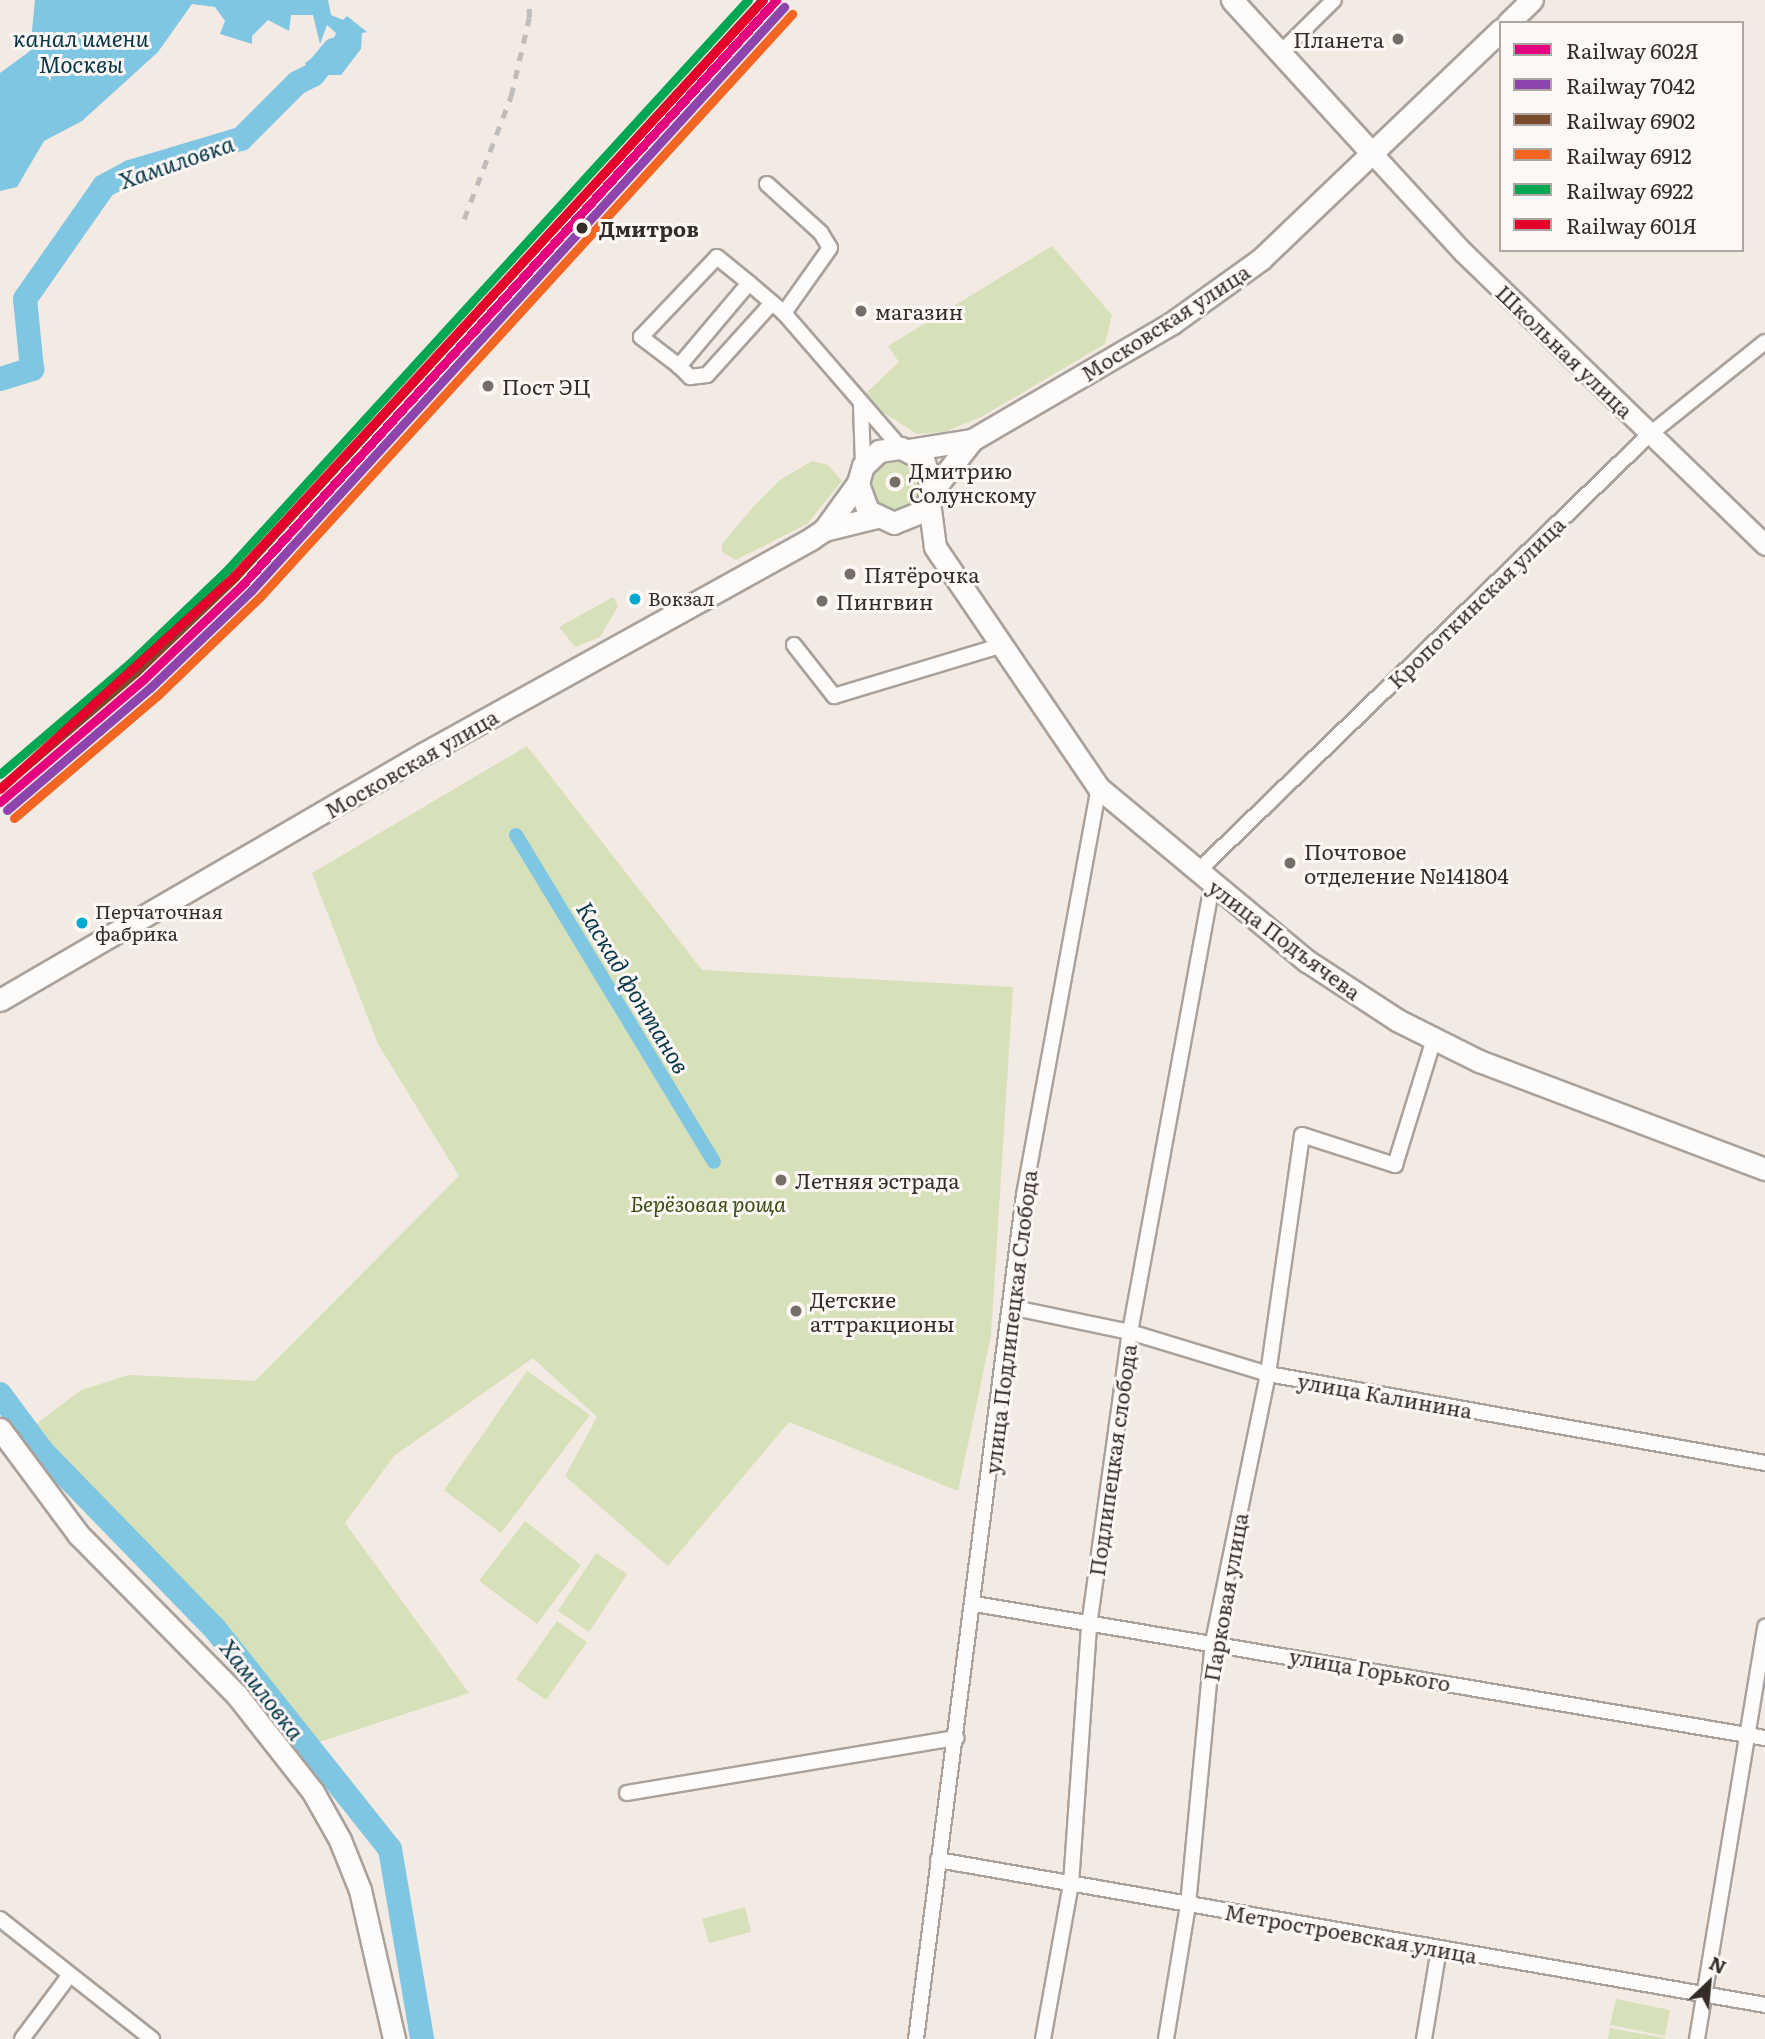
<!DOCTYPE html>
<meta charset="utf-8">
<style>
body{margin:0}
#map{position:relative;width:1765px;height:2039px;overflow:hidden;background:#f4eae4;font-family:Literata,serif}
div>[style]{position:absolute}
.green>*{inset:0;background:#d6e0b9}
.water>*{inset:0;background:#7ec6e1}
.canal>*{height:14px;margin:-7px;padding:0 7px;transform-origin:7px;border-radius:7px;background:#7ec6e1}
.river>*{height:24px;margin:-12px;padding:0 12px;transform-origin:12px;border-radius:12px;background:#7ec6e1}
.roads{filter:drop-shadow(2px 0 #a9a19b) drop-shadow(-2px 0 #a9a19b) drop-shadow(0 2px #a9a19b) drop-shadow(0 -2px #a9a19b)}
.minor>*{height:14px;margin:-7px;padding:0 7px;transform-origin:7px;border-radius:7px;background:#fdfcfb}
.tertiary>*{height:19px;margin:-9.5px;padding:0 9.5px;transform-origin:9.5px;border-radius:9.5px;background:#fdfcfb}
.secondary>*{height:21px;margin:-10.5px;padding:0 10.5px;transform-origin:10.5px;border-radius:10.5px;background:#fdfcfb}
.rail>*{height:4.5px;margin-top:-2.25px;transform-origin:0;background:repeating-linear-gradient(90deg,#bfbcba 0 9px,transparent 0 18px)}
.rail-1>*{height:9px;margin:-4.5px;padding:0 4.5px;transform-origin:4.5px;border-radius:4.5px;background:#e5007d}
.rail-2>*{height:9px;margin:-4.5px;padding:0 4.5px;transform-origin:4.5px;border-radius:4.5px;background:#8e44ad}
.rail-3>*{height:9px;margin:-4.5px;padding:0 4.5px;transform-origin:4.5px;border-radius:4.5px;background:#7a4b2a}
.rail-4>*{height:9px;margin:-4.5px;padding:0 4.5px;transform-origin:4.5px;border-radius:4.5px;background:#f26522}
.rail-5>*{height:9px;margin:-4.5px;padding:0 4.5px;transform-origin:4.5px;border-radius:4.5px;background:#00a651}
.rail-6>*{height:9px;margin:-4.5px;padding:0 4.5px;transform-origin:4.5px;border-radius:4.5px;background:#e4002b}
.dots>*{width:19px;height:19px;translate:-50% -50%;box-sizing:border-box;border:4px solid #fdf8f6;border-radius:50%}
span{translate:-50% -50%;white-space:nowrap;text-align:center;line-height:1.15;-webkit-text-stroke:6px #fdf8f6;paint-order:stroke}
.bus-label{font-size:19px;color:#362c27}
.left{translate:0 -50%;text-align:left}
.poi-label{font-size:21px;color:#362c27}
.right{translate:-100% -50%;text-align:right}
.stop-label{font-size:21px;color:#362c27;font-weight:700}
.street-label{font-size:21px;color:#362c27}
.park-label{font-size:21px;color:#3b4e12;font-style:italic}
.water-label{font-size:23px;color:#053748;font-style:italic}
.legend{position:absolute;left:1499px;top:21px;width:245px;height:231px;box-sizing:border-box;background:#fdf8f6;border:2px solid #ada6a3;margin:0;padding:9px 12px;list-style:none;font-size:21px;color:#362c27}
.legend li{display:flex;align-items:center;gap:14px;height:35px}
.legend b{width:35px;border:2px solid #ada6a3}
.north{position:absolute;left:1674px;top:1948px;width:70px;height:70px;-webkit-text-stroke:5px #fdf8f6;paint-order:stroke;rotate:26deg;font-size:19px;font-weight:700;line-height:28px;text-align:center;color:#362c27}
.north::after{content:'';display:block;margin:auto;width:24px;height:32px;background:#362c27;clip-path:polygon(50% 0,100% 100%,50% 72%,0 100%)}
</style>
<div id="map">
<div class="green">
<i style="clip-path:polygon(1052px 246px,1112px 315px,1105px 344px,981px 417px,944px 432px,917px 434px,878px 409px,866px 393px,899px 362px,888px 346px)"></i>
<i style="clip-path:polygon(902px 452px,928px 477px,917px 511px,881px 515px,864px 475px,868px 466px)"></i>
<i style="clip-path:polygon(812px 461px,828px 465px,842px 481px,807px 524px,736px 560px,722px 552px,722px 544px,754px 506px,780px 480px)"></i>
<i style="clip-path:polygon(613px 597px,618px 606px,600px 637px,575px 647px,559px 627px)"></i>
<i style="clip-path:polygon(527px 746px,702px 970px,1013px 987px,991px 1336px,958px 1491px,789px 1422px,668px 1566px,565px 1476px,597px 1417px,533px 1358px,394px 1456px,345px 1523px,469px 1693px,313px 1744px,35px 1425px,81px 1390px,129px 1375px,255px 1381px,459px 1176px,378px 1044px,312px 873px)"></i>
<i style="clip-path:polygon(527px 1371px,590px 1415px,501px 1533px,444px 1490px)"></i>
<i style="clip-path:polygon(525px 1521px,581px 1565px,537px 1624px,479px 1581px)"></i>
<i style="clip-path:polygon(596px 1553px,627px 1574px,589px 1632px,558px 1611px)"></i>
<i style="clip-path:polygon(557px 1621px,587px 1642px,546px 1700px,516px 1679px)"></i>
<i style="clip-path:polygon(745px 1907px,751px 1932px,709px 1943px,702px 1919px)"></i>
<i style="clip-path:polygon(1616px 1999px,1670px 2010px,1665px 2036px,1610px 2025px)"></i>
<i style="clip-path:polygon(1610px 2028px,1665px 2038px,1665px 2039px,1608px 2039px)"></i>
</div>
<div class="water">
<i style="clip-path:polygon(35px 0,328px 0,331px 15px,343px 20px,347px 16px,367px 32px,362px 33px,361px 49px,341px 75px,313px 75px,305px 63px,331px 45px,336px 33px,327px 25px,320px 44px,313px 15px,291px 15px,289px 31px,268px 20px,252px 36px,252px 44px,220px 34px,225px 21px,215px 7px,192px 4px,158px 52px,82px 121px,44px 141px,17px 187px,0 191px,0 73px,30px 51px)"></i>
</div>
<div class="canal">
<i style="left:516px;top:835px;width:382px;rotate:58.8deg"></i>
</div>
<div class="river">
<i style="left:0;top:379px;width:34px;rotate:-17deg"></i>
<i style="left:32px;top:369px;width:70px;rotate:-95.7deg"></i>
<i style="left:25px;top:299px;width:138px;rotate:-55deg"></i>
<i style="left:104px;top:186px;width:30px;rotate:-28deg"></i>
<i style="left:130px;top:172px;width:116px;rotate:-16.6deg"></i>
<i style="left:241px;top:139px;width:79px;rotate:-45deg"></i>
<i style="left:297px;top:83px;width:18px;rotate:-27deg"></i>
<i style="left:313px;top:75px;width:33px;rotate:-50deg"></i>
<i style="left:0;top:1394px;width:71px;rotate:53.6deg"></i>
<i style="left:42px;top:1451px;width:248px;rotate:45.8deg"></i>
<i style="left:215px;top:1629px;width:281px;rotate:51.5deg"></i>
<i style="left:390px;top:1849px;width:193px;rotate:80.4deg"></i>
</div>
<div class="roads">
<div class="minor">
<i style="left:1281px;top:52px;width:74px;rotate:-44.5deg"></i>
<i style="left:767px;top:184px;width:73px;rotate:42.2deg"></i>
<i style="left:821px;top:233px;width:17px;rotate:59deg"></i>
<i style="left:830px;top:248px;width:80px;rotate:125.3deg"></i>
<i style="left:749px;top:283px;width:109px;rotate:130.1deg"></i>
<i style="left:679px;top:366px;width:48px;rotate:-142.7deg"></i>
<i style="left:641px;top:337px;width:110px;rotate:-46.5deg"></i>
<i style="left:717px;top:257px;width:41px;rotate:39.1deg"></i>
<i style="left:749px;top:283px;width:46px;rotate:40.6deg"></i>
<i style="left:784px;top:313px;width:179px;rotate:49.1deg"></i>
<i style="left:679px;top:366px;width:16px;rotate:45deg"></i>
<i style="left:690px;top:377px;width:17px;rotate:-7deg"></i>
<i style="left:707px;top:375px;width:97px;rotate:-47.9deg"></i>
<i style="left:861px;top:405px;width:61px;rotate:88.1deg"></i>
<i style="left:794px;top:645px;width:65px;rotate:51.9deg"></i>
<i style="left:834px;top:696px;width:173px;rotate:-16.8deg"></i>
<i style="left:1197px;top:872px;width:630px;rotate:-44.04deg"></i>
<i style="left:1650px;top:434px;width:147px;rotate:-38.7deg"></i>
<i style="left:1010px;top:1307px;width:123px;rotate:11.8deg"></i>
<i style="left:1130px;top:1332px;width:144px;rotate:16.9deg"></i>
<i style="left:1268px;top:1374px;width:505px;rotate:10.15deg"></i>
<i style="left:975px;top:1604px;width:801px;rotate:9.63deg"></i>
<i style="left:627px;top:1793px;width:334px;rotate:-9.5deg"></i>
<i style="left:938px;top:1860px;width:840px;rotate:9.94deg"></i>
<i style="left:0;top:1919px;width:194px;rotate:38.3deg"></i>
<i style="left:22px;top:2039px;width:79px;rotate:-53.3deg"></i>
<i style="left:916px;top:2039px;width:851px;rotate:-82.71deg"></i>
<i style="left:1024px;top:1195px;width:414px;rotate:-79.6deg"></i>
<i style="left:1043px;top:2039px;width:158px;rotate:-79.8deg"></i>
<i style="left:1071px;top:1884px;width:259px;rotate:-86deg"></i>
<i style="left:1089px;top:1626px;width:297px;rotate:-82.1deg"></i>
<i style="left:1130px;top:1332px;width:454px;rotate:-79.6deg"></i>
<i style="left:1166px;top:2039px;width:136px;rotate:-80.7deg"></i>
<i style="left:1188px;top:1905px;width:264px;rotate:-84.6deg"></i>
<i style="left:1213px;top:1642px;width:274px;rotate:-78.4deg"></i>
<i style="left:1268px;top:1374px;width:241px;rotate:-81.9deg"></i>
<i style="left:1302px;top:1135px;width:98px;rotate:17.9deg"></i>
<i style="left:1395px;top:1165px;width:132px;rotate:-72.8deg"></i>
<i style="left:1424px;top:2039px;width:92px;rotate:-80.6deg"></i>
<i style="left:1697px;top:2039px;width:418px;rotate:-80.6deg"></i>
</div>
<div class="tertiary">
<i style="left:1371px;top:152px;width:136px;rotate:47.4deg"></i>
<i style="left:1463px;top:252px;width:421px;rotate:44.1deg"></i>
</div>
<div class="secondary">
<i style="left:1232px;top:0;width:206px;rotate:47.6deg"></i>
<i style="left:1508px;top:23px;width:33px;rotate:-44deg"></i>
<i style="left:908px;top:450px;width:65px;rotate:-8.9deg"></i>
<i style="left:933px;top:490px;width:63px;rotate:-52deg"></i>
<i style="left:972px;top:440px;width:232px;rotate:-30.3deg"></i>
<i style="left:1172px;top:323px;width:110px;rotate:-35.7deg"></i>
<i style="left:1261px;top:259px;width:332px;rotate:-43.7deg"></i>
<i style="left:929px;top:502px;width:45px;rotate:82.4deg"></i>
<i style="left:935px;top:547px;width:292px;rotate:55.8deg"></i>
<i style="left:1099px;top:788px;width:271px;rotate:39.8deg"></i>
<i style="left:1307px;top:961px;width:108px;rotate:33.2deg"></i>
<i style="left:1397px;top:1020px;width:92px;rotate:26.6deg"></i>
<i style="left:1479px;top:1061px;width:306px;rotate:20.7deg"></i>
<i style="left:824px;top:530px;width:55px;rotate:-13.8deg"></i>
<i style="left:0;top:1000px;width:489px;rotate:-30.2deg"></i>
<i style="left:423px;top:754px;width:445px;rotate:-29deg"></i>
<i style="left:812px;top:538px;width:14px;rotate:-34deg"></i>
<i style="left:824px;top:530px;width:58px;rotate:-54.1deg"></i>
<i style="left:858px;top:483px;width:18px;rotate:-74deg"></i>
<i style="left:863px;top:466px;width:22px;rotate:-43deg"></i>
<i style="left:879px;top:451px;width:22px;rotate:-8deg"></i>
<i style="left:901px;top:448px;width:25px;rotate:27deg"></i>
<i style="left:923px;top:459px;width:33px;rotate:72deg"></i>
<i style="left:933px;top:490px;width:23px;rotate:115deg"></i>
<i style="left:923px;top:511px;width:31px;rotate:158deg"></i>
<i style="left:894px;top:523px;width:29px;rotate:-155deg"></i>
<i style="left:868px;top:511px;width:30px;rotate:-110deg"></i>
<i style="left:0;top:1429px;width:131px;rotate:53.4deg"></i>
<i style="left:78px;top:1534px;width:225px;rotate:45.4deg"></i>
<i style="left:236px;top:1694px;width:125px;rotate:51.8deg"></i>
<i style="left:313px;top:1792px;width:55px;rotate:60.6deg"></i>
<i style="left:340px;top:1840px;width:54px;rotate:68.2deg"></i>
<i style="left:360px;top:1890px;width:153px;rotate:77.1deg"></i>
</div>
</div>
<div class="rail">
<i style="left:464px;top:219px;width:132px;rotate:-69.1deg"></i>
<i style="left:511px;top:96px;width:80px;rotate:-77deg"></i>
<i style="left:529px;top:18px;width:18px;rotate:-90deg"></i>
</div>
<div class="rail-1">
<i style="left:0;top:802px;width:188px;rotate:-40.5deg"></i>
<i style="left:143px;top:680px;width:139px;rotate:-43.8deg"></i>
<i style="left:243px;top:584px;width:791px;rotate:-47.61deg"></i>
</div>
<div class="rail-2">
<i style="left:7px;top:810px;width:188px;rotate:-40.5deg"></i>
<i style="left:150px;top:688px;width:140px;rotate:-43.8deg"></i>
<i style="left:251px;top:591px;width:791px;rotate:-47.61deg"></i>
</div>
<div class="rail-3">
<i style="left:0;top:788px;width:179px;rotate:-40.5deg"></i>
<i style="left:136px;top:672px;width:137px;rotate:-43.8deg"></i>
<i style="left:235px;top:577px;width:781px;rotate:-47.59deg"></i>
</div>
<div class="rail-4">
<i style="left:14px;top:818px;width:188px;rotate:-40.5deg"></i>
<i style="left:157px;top:696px;width:141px;rotate:-43.9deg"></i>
<i style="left:259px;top:598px;width:791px;rotate:-47.61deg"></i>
</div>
<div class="rail-5">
<i style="left:0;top:774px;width:170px;rotate:-40.5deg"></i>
<i style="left:129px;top:664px;width:137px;rotate:-43.8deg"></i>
<i style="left:228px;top:569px;width:771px;rotate:-47.58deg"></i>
</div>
<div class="rail-6">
<i style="left:0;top:789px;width:316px;rotate:-42.3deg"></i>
<i style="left:234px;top:576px;width:782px;rotate:-47.44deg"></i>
</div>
<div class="dots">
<i style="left:1398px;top:39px;background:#786e69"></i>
<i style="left:582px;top:228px;background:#362c27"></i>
<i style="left:861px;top:311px;background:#786e69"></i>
<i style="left:488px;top:386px;background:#786e69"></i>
<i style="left:895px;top:482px;background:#786e69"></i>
<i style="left:850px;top:574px;background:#786e69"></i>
<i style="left:635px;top:599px;background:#00a9ce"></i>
<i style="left:822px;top:601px;background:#786e69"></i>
<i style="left:1290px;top:863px;background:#786e69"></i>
<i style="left:82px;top:923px;background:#00a9ce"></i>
<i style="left:781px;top:1180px;background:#786e69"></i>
<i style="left:796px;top:1311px;background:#786e69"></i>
</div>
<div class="bus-label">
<span class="left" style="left:648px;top:599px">Вокзал</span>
<span class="left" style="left:95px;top:923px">Перчаточная<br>фабрика</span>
</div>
<div class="poi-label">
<span class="right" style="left:1384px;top:39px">Планета</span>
<span class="left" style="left:875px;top:311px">магазин</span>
<span class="left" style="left:502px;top:386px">Пост ЭЦ</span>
<span class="left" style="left:909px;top:482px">Дмитрию<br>Солунскому</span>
<span class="left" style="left:864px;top:574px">Пятёрочка</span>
<span class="left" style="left:836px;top:601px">Пингвин</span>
<span class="left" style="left:1304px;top:863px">Почтовое<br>отделение №141804</span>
<span class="left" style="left:795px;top:1180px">Летняя эстрада</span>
<span class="left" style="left:810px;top:1311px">Детские<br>аттракционы</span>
</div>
<div class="stop-label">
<span class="left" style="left:599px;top:228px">Дмитров</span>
</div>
<div class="street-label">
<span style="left:1165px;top:322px;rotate:-33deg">Московская улица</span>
<span style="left:1565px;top:351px;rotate:44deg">Школьная улица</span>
<span style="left:1476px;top:602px;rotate:-44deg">Кропоткинская улица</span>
<span style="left:411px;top:763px;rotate:-30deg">Московская улица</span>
<span style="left:1285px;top:939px;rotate:37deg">улица Подъячева</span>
<span style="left:1010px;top:1322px;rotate:-83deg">улица Подлипецкая Слобода</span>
<span style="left:1385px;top:1395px;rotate:10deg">улица Калинина</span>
<span style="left:1112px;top:1460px;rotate:-82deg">Подлипецкая слобода</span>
<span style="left:1225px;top:1597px;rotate:-80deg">Парковая улица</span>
<span style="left:1370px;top:1669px;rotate:10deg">улица Горького</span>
<span style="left:1351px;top:1933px;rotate:10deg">Метростроевская улица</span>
</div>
<div class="park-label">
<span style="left:708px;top:1203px">Берёзовая роща</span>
</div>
<div class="water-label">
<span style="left:81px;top:50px">канал имени<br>Москвы</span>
<span style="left:176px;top:161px;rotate:-19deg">Хамиловка</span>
<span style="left:634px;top:987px;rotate:59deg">Каскад фонтанов</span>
<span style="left:263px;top:1689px;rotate:52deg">Хамиловка</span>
</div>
<ul class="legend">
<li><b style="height:9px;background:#e5007d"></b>Railway 602Я</li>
<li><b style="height:9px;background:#8e44ad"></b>Railway 7042</li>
<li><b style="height:9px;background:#7a4b2a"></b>Railway 6902</li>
<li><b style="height:9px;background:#f26522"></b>Railway 6912</li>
<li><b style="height:9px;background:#00a651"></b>Railway 6922</li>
<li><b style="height:9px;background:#e4002b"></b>Railway 601Я</li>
</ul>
<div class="north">N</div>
</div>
